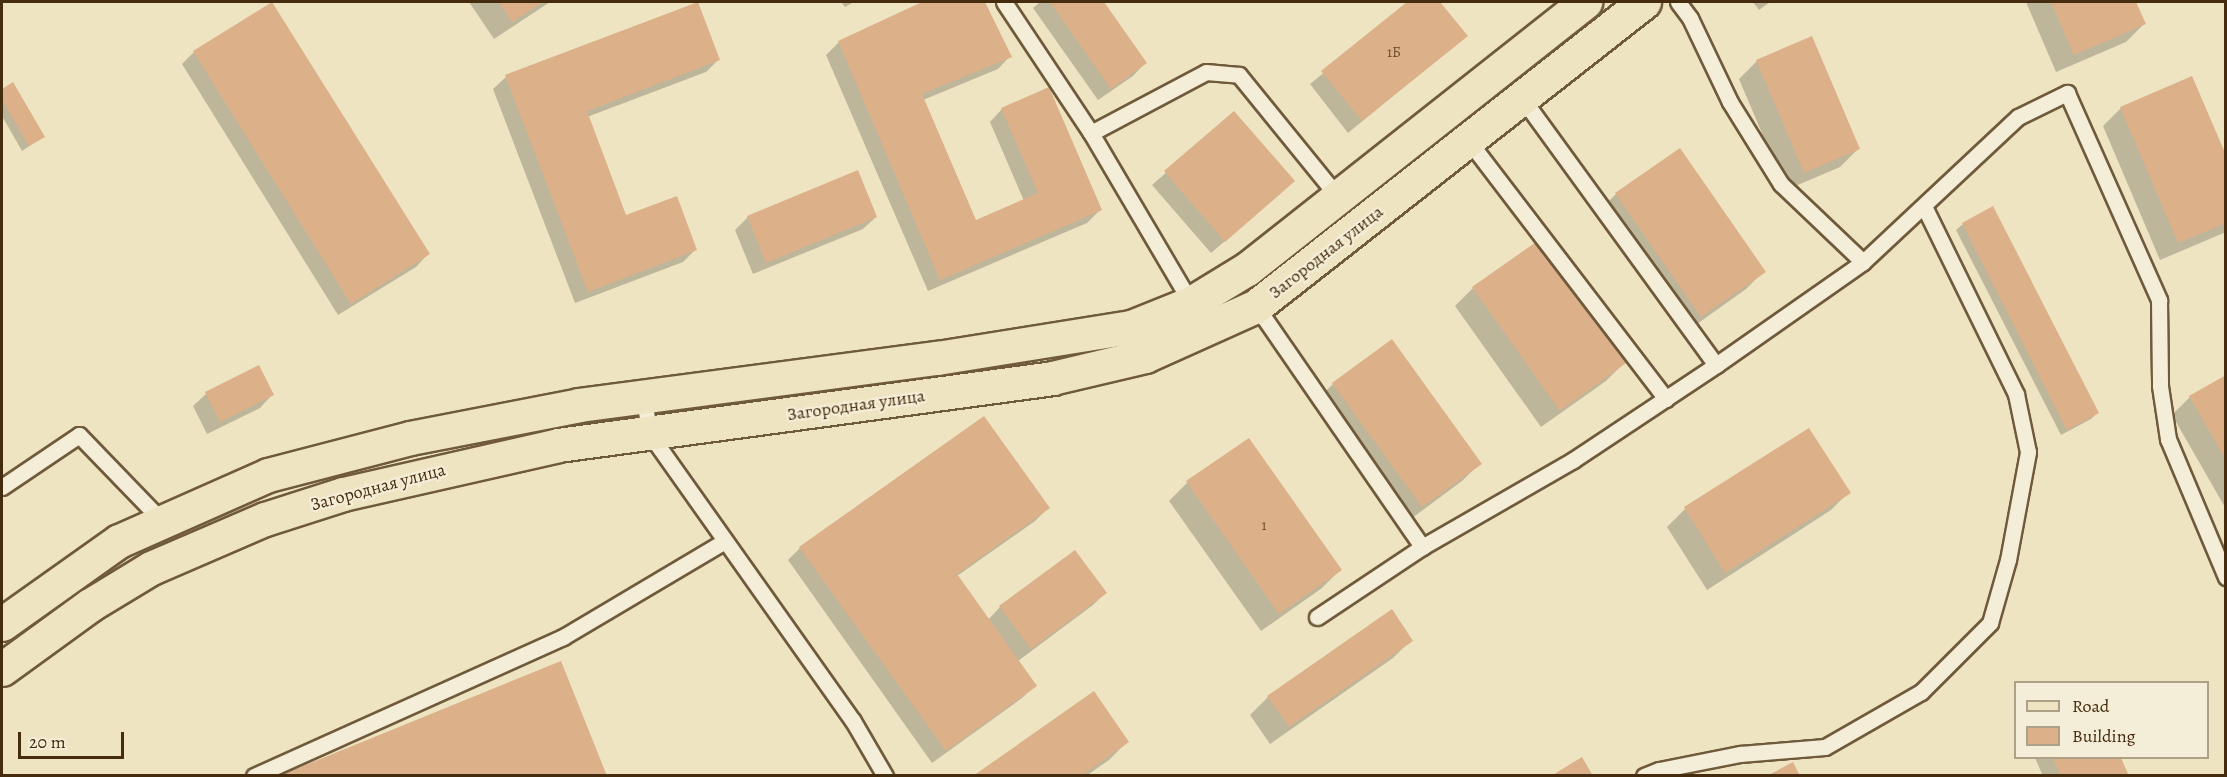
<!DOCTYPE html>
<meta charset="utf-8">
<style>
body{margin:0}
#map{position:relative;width:2227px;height:777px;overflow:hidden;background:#eee4c2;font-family:Alegreya,serif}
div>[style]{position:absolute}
.shadow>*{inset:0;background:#0003}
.building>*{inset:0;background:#dcb088}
.roads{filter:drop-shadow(2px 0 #6f5a3b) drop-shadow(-2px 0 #6f5a3b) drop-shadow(0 2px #6f5a3b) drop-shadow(0 -2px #6f5a3b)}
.lane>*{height:15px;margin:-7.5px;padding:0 7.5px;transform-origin:7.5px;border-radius:7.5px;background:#f4edd7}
.primary>*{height:33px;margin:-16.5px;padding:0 16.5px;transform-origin:16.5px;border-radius:16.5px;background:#eee4c2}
span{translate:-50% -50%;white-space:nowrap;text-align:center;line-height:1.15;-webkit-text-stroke:4.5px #f4edd7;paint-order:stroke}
.number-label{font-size:15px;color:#6b4d2c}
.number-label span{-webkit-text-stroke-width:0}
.street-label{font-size:18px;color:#452c0e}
.frame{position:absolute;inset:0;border:3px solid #452c0e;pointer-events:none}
.legend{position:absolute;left:2014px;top:681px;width:195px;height:78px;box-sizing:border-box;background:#f4edd7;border:2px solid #aea087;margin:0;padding:8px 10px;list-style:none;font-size:18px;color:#452c0e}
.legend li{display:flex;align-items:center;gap:12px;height:30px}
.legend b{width:30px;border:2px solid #aea087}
.scale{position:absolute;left:18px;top:732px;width:106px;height:27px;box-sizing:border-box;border:3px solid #452c0e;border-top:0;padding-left:8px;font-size:18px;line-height:21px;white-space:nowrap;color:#452c0e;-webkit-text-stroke:4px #f4edd7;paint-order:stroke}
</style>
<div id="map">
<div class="shadow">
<i style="clip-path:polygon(469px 2px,550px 2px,494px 39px)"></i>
<i style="clip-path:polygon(841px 2px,854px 2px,845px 7px)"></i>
<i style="clip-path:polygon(926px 2px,983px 2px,1010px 56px,998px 69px,923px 100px,976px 222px,1024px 201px,990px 122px,1002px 109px,1100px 210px,1087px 223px,928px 291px,826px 55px,838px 43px)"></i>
<i style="clip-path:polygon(1040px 2px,1102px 2px,1145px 63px,1133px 76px,1098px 100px,1033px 8px)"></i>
<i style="clip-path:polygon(1410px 2px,1438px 2px,1466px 36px,1348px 133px,1310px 84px)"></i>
<i style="clip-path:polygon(1753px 2px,1770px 2px,1759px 10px)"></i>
<i style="clip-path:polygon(2026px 2px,2134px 2px,2144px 24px,2126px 42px,2056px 72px)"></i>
<i style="clip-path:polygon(194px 52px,428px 254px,416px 267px,338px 315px,182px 64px)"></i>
<i style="clip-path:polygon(718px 60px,706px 72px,587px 117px,626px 217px,696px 249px,683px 262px,575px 303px,493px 89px,506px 77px)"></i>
<i style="clip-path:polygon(1757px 61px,1858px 149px,1840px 167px,1786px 190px,1739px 79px)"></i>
<i style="clip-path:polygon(12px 84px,43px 137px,22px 151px,2px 116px,2px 90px)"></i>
<i style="clip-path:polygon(2121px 108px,2226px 159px,2226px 232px,2160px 260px,2103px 126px)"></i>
<i style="clip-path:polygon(1234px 113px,1280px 194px,1211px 253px,1152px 185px)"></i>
<i style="clip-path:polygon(1616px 194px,1764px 271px,1746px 289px,1683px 334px,1598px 212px)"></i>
<i style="clip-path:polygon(748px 217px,876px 217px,863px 229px,753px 274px,735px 230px)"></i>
<i style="clip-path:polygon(1963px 224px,2097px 413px,2091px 419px,2061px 435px,1956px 230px)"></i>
<i style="clip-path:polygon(1473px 288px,1624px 363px,1606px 381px,1541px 427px,1455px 306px)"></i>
<i style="clip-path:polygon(2226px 377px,2226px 509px,2172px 415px,2190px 397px)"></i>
<i style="clip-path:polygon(1333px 384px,1480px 463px,1462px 481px,1404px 524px,1315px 402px)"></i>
<i style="clip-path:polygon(206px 394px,272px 395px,260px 408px,207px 434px,193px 406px)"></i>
<i style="clip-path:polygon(1809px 430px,1849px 492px,1831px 510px,1707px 590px,1667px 527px,1685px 509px)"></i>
<i style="clip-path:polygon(1187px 483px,1340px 570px,1322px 588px,1261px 631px,1169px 501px)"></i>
<i style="clip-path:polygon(1048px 508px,1035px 521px,957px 576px,988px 620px,1000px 607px,1105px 593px,1093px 605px,1018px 661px,1035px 686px,1022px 698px,932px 763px,788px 560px,800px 548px)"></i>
<i style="clip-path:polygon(1411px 640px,1393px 658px,1270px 744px,1250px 715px,1268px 697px)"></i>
<i style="clip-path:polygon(1127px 742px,1109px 760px,1086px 776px,975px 776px)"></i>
<i style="clip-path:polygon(2035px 758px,2119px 758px,2127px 776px,2043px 776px)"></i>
</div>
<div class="building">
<i style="clip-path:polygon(272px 2px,430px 254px,351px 304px,193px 51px)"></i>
<i style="clip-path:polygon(499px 2px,543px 2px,512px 22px)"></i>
<i style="clip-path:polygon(698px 2px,720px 60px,587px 111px,626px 215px,677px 196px,697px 250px,588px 292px,505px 75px)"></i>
<i style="clip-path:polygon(922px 2px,985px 2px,1012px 57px,922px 94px,976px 220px,1038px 193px,1001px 108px,1049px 87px,1102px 210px,940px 280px,838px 41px)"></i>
<i style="clip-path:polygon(1050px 2px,1104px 2px,1147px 63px,1111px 89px)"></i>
<i style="clip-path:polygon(1407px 2px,1440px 2px,1468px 36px,1362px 121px,1321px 71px)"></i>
<i style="clip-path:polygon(2051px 2px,2136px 2px,2146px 24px,2074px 55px)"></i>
<i style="clip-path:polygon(1812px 36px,1860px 149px,1804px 173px,1756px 60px)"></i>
<i style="clip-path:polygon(2192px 76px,2226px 155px,2226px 223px,2178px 243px,2120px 107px)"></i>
<i style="clip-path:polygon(13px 82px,45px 137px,29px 146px,2px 100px,2px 89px)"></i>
<i style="clip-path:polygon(1234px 111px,1295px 181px,1225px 242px,1164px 171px)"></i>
<i style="clip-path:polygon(1680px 148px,1766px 272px,1701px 317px,1615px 193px)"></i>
<i style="clip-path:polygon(858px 170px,877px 217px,766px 263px,747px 216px)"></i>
<i style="clip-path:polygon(1993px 206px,2099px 413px,2067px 430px,1962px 223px)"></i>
<i style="clip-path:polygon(1539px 240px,1626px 363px,1560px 411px,1472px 287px)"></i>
<i style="clip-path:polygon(1392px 339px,1482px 464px,1422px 507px,1332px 383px)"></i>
<i style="clip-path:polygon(259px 365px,274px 395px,220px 422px,205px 392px)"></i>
<i style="clip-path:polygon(2226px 375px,2226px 460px,2189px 396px)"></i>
<i style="clip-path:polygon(984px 416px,1050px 508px,957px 574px,1037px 686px,946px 751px,799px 547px)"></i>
<i style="clip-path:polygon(1809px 428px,1851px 493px,1725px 573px,1684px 507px)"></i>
<i style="clip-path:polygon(1249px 438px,1342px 570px,1279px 614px,1186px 481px)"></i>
<i style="clip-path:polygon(1075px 550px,1107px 593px,1031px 649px,999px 606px)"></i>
<i style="clip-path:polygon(1392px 609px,1413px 641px,1289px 727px,1267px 696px)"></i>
<i style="clip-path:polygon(561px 661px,607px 776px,281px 776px,281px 775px)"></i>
<i style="clip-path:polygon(1094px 691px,1129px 742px,1081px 776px,973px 776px)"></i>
<i style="clip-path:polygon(1582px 757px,1593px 776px,1551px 776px)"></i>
<i style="clip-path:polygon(2053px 758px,2121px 758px,2129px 776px,2061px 776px)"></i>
<i style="clip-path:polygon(1793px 762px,1800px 776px,1767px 776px)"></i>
</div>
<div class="roads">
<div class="lane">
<i style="left:1004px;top:2px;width:157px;rotate:56.4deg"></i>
<i style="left:1091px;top:133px;width:130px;rotate:-27.9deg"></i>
<i style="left:1206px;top:72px;width:33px;rotate:5deg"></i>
<i style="left:1239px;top:75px;width:157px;rotate:50.9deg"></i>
<i style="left:1522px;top:98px;width:330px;rotate:54deg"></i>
<i style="left:1091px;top:133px;width:197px;rotate:59.5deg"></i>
<i style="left:1468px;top:140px;width:326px;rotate:52.6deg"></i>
<i style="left:1863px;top:262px;width:212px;rotate:-43.1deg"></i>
<i style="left:2018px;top:117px;width:55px;rotate:-26.1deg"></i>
<i style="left:2067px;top:93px;width:227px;rotate:66deg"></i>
<i style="left:2159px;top:300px;width:86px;rotate:89.3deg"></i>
<i style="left:2160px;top:386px;width:54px;rotate:81.4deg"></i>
<i style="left:2168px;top:439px;width:150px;rotate:67.2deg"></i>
<i style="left:1256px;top:306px;width:293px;rotate:55.4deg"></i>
<i style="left:1422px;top:547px;width:174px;rotate:-29.9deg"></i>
<i style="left:1573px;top:460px;width:172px;rotate:-33.6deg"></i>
<i style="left:1716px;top:365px;width:179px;rotate:-35deg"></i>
<i style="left:1863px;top:262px;width:113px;rotate:-136.4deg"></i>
<i style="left:1781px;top:184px;width:97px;rotate:-121.9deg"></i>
<i style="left:1730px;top:102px;width:93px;rotate:-115.5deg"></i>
<i style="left:1690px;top:18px;width:20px;rotate:-127deg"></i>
<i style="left:644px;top:397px;width:36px;rotate:82deg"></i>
<i style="left:649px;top:433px;width:353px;rotate:54.7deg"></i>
<i style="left:853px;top:721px;width:64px;rotate:59.8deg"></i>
<i style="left:2px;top:487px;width:93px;rotate:-34deg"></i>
<i style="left:79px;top:435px;width:118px;rotate:46deg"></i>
<i style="left:1317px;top:617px;width:126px;rotate:-33.7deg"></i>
<i style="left:254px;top:776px;width:339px;rotate:-24.2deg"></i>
<i style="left:563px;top:637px;width:188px;rotate:-30.7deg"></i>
<i style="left:1644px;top:776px;width:16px;rotate:-22deg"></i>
<i style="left:1659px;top:770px;width:83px;rotate:-11.2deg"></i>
<i style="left:1740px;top:754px;width:85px;rotate:-4.7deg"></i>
<i style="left:1825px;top:747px;width:111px;rotate:-29.8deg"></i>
<i style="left:1921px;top:692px;width:98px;rotate:-45deg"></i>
<i style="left:1990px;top:623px;width:66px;rotate:-74.1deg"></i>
<i style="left:2008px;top:560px;width:110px;rotate:-79.5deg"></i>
<i style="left:2028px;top:452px;width:59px;rotate:-101.7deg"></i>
<i style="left:2016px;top:394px;width:209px;rotate:-116.1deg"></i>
</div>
<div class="primary">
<i style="left:2px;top:624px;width:143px;rotate:-35.4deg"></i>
<i style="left:119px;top:541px;width:163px;rotate:-23.9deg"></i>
<i style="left:268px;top:475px;width:147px;rotate:-14.6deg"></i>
<i style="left:410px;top:438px;width:172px;rotate:-11deg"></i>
<i style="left:579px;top:405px;width:361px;rotate:-7.5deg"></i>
<i style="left:937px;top:358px;width:196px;rotate:-9.1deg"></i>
<i style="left:1131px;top:327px;width:65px;rotate:-21.8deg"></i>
<i style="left:1191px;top:303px;width:66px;rotate:-31.3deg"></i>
<i style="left:1247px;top:269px;width:431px;rotate:-38.3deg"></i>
<i style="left:2px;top:669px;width:109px;rotate:-36deg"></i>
<i style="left:90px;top:605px;width:71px;rotate:-31.2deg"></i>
<i style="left:151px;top:568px;width:124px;rotate:-23.3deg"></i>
<i style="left:265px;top:519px;width:82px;rotate:-17.8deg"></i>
<i style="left:343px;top:494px;width:221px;rotate:-12.8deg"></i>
<i style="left:558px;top:445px;width:499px;rotate:-7.7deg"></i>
<i style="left:1052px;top:378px;width:96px;rotate:-13.3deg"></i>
<i style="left:1145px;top:356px;width:122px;rotate:-24.2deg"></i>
<i style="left:1256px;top:306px;width:493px;rotate:-38.1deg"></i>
</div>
</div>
<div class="number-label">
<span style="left:1394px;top:53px">1Б</span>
<span style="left:1264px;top:526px">1</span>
</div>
<div class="street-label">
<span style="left:1326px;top:252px;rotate:-38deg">Загородная улица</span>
<span style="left:856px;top:405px;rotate:-8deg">Загородная улица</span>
<span style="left:378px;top:487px;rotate:-15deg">Загородная улица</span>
</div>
<div class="frame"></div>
<ul class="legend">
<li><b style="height:8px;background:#eee4c2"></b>Road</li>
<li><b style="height:16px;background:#dcb088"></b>Building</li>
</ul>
<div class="scale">20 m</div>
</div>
